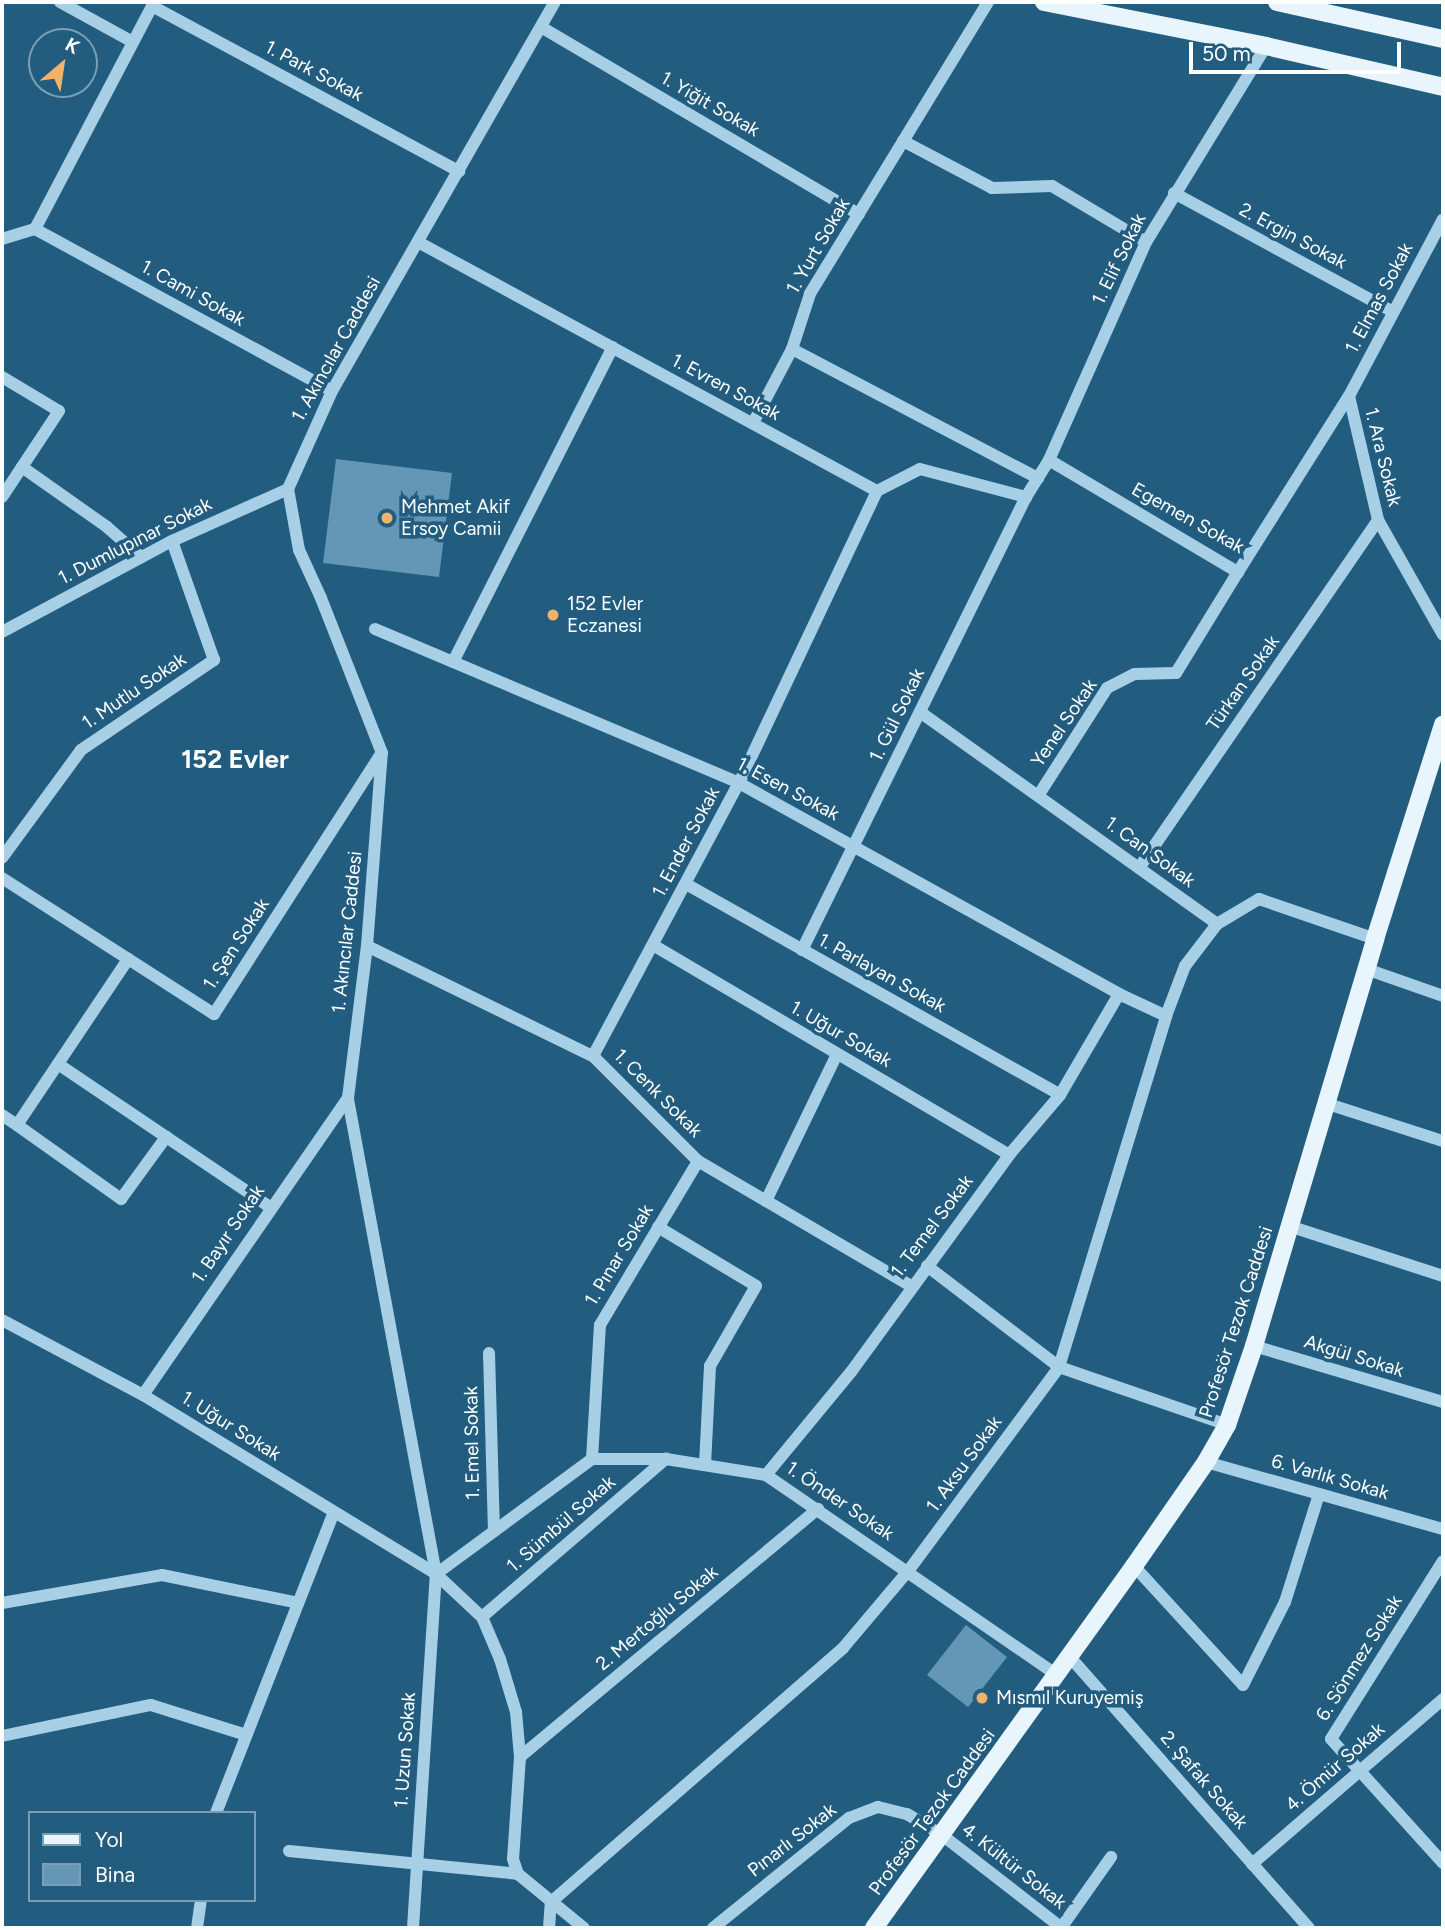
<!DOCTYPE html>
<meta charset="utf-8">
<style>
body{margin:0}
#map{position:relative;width:1445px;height:1930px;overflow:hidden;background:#225d80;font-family:Figtree,sans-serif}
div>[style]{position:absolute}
.building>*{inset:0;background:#6397b5}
.minor>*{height:12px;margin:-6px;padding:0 6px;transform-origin:6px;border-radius:6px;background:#a7d0e7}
.major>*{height:18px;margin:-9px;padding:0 9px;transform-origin:9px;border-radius:9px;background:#e9f5fd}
.dots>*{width:19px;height:19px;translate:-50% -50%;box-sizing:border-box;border:4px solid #225d80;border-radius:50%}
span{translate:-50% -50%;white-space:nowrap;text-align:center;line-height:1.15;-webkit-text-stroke:7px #225d80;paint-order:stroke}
.street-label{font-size:19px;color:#fff}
.poi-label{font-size:19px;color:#fff}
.left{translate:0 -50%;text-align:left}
.district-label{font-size:26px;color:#fff;font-weight:700}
.frame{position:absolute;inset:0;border:4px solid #fff;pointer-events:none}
.legend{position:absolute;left:28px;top:1811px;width:228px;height:91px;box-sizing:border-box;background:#225d80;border:2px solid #7a9eb3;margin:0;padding:9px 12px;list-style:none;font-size:21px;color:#fff}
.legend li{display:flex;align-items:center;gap:14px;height:35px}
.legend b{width:35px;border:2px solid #7a9eb3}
.north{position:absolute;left:28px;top:28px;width:70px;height:70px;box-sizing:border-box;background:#225d80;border:2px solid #7a9eb3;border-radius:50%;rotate:29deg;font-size:19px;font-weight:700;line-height:28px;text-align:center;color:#fff}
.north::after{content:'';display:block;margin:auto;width:24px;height:32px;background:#f3b169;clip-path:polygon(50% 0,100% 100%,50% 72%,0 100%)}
.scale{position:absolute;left:1189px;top:42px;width:212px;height:32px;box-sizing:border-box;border:4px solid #fff;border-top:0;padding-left:9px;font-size:21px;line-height:24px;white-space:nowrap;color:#fff;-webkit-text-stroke:5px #225d80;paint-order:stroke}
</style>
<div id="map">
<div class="building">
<i style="clip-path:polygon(336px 459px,452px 473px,439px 577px,323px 563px)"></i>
<i style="clip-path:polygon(966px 1625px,1007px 1657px,968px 1707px,927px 1675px)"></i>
</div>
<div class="minor">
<i style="left:60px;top:2px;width:81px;rotate:28.8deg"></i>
<i style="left:988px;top:2px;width:342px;rotate:121.4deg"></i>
<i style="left:810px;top:294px;width:58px;rotate:108.1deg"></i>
<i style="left:792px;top:349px;width:278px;rotate:27.7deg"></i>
<i style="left:152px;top:6px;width:349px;rotate:28.3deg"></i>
<i style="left:541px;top:27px;width:369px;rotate:30.5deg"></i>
<i style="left:903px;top:141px;width:101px;rotate:27.8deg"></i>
<i style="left:992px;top:188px;width:60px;rotate:-1.9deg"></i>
<i style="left:1052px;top:186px;width:109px;rotate:30.8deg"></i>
<i style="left:1174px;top:193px;width:249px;rotate:28.5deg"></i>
<i style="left:35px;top:229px;width:338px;rotate:28.6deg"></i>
<i style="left:2px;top:239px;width:34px;rotate:-17deg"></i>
<i style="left:35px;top:229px;width:256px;rotate:-62.3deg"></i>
<i style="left:418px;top:242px;width:522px;rotate:28.48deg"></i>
<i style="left:877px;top:491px;width:48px;rotate:-27.1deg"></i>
<i style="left:920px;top:469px;width:110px;rotate:14.8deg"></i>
<i style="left:2px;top:377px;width:66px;rotate:30.8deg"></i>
<i style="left:59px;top:411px;width:103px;rotate:123.5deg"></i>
<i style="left:1349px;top:396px;width:127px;rotate:76.8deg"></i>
<i style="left:1378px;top:520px;width:132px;rotate:60.5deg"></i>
<i style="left:753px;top:423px;width:84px;rotate:-62.2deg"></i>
<i style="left:1049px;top:460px;width:220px;rotate:30.7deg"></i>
<i style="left:1238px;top:572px;width:208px;rotate:-57.8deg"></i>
<i style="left:1349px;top:396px;width:200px;rotate:-62deg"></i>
<i style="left:22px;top:467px;width:104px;rotate:35.2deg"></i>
<i style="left:107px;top:527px;width:45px;rotate:41.4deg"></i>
<i style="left:375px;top:629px;width:395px;rotate:22.9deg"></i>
<i style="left:739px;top:783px;width:435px;rotate:29deg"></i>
<i style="left:1119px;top:994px;width:52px;rotate:25.1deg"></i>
<i style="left:2px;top:632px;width:193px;rotate:-28.2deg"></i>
<i style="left:172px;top:541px;width:127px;rotate:-24.1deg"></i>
<i style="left:453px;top:662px;width:353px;rotate:-63.1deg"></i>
<i style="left:920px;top:712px;width:365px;rotate:35.5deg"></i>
<i style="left:1217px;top:924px;width:49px;rotate:-30.8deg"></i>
<i style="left:1259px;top:899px;width:123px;rotate:19deg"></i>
<i style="left:1038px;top:796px;width:128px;rotate:-57.4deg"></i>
<i style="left:1107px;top:688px;width:31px;rotate:-27deg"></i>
<i style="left:1135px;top:674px;width:41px;rotate:-1.4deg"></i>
<i style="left:1176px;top:673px;width:119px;rotate:-58.5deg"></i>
<i style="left:2px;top:858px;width:134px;rotate:-53.8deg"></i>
<i style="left:81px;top:750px;width:161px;rotate:-34.1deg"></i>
<i style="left:214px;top:660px;width:126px;rotate:-109.4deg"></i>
<i style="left:1139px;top:868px;width:422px;rotate:-55.5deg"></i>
<i style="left:2px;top:878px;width:252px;rotate:32.7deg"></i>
<i style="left:214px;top:1014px;width:308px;rotate:-57.3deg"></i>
<i style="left:686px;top:884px;width:429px;rotate:29.4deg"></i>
<i style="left:653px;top:945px;width:413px;rotate:30.5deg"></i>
<i style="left:367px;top:946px;width:251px;rotate:26deg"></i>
<i style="left:593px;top:1056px;width:148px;rotate:45deg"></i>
<i style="left:698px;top:1161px;width:247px;rotate:30.4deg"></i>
<i style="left:802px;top:950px;width:505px;rotate:-63.69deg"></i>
<i style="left:1026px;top:497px;width:44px;rotate:-58.1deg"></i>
<i style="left:1049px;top:460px;width:239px;rotate:-66deg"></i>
<i style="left:1146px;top:242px;width:230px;rotate:-58.5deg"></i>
<i style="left:1366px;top:969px;width:82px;rotate:19.3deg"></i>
<i style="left:593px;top:1056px;width:310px;rotate:-61.9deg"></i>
<i style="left:739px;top:783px;width:323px;rotate:-64.7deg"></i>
<i style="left:58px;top:1064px;width:256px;rotate:34deg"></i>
<i style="left:1325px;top:1103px;width:124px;rotate:17.9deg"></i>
<i style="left:2px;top:1115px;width:18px;rotate:34deg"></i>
<i style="left:17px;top:1125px;width:200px;rotate:-56.2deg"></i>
<i style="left:17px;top:1125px;width:128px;rotate:35.4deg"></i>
<i style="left:121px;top:1199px;width:77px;rotate:-54deg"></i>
<i style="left:766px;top:1201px;width:163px;rotate:-64.2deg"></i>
<i style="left:1289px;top:1226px;width:162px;rotate:18deg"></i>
<i style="left:658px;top:1227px;width:114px;rotate:31deg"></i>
<i style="left:756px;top:1286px;width:92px;rotate:119.9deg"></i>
<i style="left:710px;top:1366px;width:99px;rotate:92.9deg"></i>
<i style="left:927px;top:1266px;width:166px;rotate:37.4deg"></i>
<i style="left:1059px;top:1367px;width:178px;rotate:19deg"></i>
<i style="left:2px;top:1320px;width:160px;rotate:28deg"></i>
<i style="left:143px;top:1395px;width:343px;rotate:31.4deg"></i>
<i style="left:436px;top:1574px;width:63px;rotate:43.1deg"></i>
<i style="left:482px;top:1617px;width:46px;rotate:66.8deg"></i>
<i style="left:500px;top:1659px;width:55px;rotate:73.2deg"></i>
<i style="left:516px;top:1712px;width:45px;rotate:84.9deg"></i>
<i style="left:520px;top:1757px;width:102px;rotate:93.9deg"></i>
<i style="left:513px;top:1859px;width:16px;rotate:72deg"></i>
<i style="left:518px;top:1874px;width:85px;rotate:39.3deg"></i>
<i style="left:1254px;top:1346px;width:197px;rotate:16.5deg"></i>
<i style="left:489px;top:1353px;width:178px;rotate:88.4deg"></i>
<i style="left:143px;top:1395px;width:361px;rotate:-55.4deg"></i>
<i style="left:592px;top:1459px;width:134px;rotate:-86.6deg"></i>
<i style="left:600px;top:1325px;width:191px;rotate:-59.1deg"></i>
<i style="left:1206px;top:1462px;width:246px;rotate:15.8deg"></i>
<i style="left:766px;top:1475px;width:134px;rotate:-50.5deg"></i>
<i style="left:851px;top:1372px;width:268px;rotate:-53.9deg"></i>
<i style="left:1009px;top:1155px;width:79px;rotate:-49.6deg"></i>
<i style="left:1060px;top:1095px;width:117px;rotate:-59.7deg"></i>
<i style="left:1443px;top:1561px;width:210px;rotate:122.2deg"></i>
<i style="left:1331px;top:1739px;width:167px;rotate:47.9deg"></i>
<i style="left:1134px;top:1566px;width:161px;rotate:47.5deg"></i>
<i style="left:1243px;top:1685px;width:93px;rotate:-63.2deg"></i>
<i style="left:1285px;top:1602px;width:113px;rotate:-72.5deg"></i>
<i style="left:436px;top:1574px;width:194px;rotate:-36.4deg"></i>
<i style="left:592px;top:1459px;width:74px"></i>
<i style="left:666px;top:1459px;width:101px;rotate:9.1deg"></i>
<i style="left:766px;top:1475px;width:353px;rotate:34.5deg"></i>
<i style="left:2px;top:1603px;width:162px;rotate:-9.9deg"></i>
<i style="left:162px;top:1575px;width:139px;rotate:11.6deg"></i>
<i style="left:482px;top:1617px;width:243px;rotate:-40.7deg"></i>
<i style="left:1070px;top:1657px;width:361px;rotate:48.6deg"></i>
<i style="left:2px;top:1736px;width:152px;rotate:-11.8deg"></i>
<i style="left:151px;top:1705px;width:100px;rotate:17.5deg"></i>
<i style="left:520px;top:1757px;width:388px;rotate:-39.8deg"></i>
<i style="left:216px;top:1813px;width:323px;rotate:-68.6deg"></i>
<i style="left:289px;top:1851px;width:230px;rotate:5.7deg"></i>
<i style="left:1252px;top:1864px;width:252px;rotate:-40.8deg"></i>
<i style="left:551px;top:1902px;width:387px;rotate:-41deg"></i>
<i style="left:843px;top:1648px;width:102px;rotate:-49.8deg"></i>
<i style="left:909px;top:1570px;width:252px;rotate:-53.5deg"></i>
<i style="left:1059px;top:1367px;width:367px;rotate:-73deg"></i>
<i style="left:1166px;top:1016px;width:53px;rotate:-69.2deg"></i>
<i style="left:1185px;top:966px;width:53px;rotate:-52.7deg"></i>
<i style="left:197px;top:1928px;width:28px;rotate:-82deg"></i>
<i style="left:413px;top:1928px;width:355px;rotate:-86.3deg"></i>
<i style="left:436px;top:1574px;width:484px;rotate:-100.5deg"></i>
<i style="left:348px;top:1098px;width:153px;rotate:-82.9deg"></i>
<i style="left:367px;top:946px;width:194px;rotate:-85.6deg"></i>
<i style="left:382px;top:753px;width:167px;rotate:-111.5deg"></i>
<i style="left:321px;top:598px;width:53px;rotate:-114.6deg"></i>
<i style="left:299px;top:550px;width:62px;rotate:-100.2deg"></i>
<i style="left:288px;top:489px;width:107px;rotate:-65.8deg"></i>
<i style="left:332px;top:391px;width:448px;rotate:-60.2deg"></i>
<i style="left:549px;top:1928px;width:26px;rotate:-86deg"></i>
<i style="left:713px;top:1928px;width:175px;rotate:-39deg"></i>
<i style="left:849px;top:1818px;width:31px;rotate:-21deg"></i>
<i style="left:878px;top:1807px;width:30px;rotate:14deg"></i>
<i style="left:907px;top:1814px;width:41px;rotate:31deg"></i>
<i style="left:942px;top:1835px;width:152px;rotate:37.8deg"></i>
<i style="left:1061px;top:1928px;width:87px;rotate:-54.8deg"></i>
</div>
<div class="major">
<i style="left:1044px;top:2px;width:226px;rotate:11.2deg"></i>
<i style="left:1266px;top:46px;width:182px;rotate:13deg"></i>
<i style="left:1277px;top:2px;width:170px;rotate:12.6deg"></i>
<i style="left:874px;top:1928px;width:446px;rotate:-54.3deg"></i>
<i style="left:1134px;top:1566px;width:126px;rotate:-55.3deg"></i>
<i style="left:1206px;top:1462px;width:43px;rotate:-60.4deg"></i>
<i style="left:1227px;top:1425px;width:83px;rotate:-71.1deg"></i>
<i style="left:1254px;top:1346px;width:425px;rotate:-73.4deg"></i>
<i style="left:1375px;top:939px;width:225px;rotate:-72.4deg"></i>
</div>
<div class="dots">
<i style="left:387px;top:518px;background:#f3b169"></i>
<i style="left:553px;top:615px;background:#f3b169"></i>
<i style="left:982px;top:1698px;background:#f3b169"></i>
</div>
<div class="street-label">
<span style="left:314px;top:71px;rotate:28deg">1. Park Sokak</span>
<span style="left:710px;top:104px;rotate:30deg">1. Yiğit Sokak</span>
<span style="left:1293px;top:236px;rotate:28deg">2. Ergin Sokak</span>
<span style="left:818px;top:246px;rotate:-60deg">1. Yurt Sokak</span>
<span style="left:1119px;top:259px;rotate:-64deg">1. Elif Sokak</span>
<span style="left:193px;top:293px;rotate:29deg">1. Cami Sokak</span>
<span style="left:1379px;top:298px;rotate:-62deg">1. Elmas Sokak</span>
<span style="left:336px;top:349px;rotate:-61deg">1. Akıncılar Caddesi</span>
<span style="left:726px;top:387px;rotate:28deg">1. Evren Sokak</span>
<span style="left:1383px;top:457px;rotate:76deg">1. Ara Sokak</span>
<span style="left:1188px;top:518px;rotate:29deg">Egemen Sokak</span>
<span style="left:135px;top:541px;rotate:-27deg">1. Dumlupınar Sokak</span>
<span style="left:1243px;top:683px;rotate:-55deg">Türkan Sokak</span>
<span style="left:134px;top:691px;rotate:-34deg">1. Mutlu Sokak</span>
<span style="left:897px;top:715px;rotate:-64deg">1. Gül Sokak</span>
<span style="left:1064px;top:723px;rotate:-56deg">Yenel Sokak</span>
<span style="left:788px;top:789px;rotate:28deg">1. Esen Sokak</span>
<span style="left:686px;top:842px;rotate:-62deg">1. Ender Sokak</span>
<span style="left:1150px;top:852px;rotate:36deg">1. Can Sokak</span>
<span style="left:347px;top:932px;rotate:-84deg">1. Akıncılar Caddesi</span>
<span style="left:236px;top:944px;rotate:-57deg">1. Şen Sokak</span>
<span style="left:882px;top:973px;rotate:29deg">1. Parlayan Sokak</span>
<span style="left:841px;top:1034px;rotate:30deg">1. Uğur Sokak</span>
<span style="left:658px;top:1093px;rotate:45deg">1. Cenk Sokak</span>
<span style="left:932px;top:1226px;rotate:-53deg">1. Temel Sokak</span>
<span style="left:228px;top:1234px;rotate:-56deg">1. Bayır Sokak</span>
<span style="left:619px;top:1255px;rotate:-59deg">1. Pınar Sokak</span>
<span style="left:1236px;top:1322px;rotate:-72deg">Profesör Tezok Caddesi</span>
<span style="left:1354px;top:1356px;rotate:17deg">Akgül Sokak</span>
<span style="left:231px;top:1426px;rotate:32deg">1. Uğur Sokak</span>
<span style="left:472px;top:1443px;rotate:-91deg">1. Emel Sokak</span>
<span style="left:964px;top:1464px;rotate:-54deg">1. Aksu Sokak</span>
<span style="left:1330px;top:1477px;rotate:16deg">6. Varlık Sokak</span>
<span style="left:840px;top:1501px;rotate:34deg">1. Önder Sokak</span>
<span style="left:561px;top:1524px;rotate:-41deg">1. Sümbül Sokak</span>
<span style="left:657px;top:1618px;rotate:-40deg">2. Mertoğlu Sokak</span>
<span style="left:1359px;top:1658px;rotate:-58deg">6. Sönmez Sokak</span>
<span style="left:405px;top:1750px;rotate:-86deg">1. Uzun Sokak</span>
<span style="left:1335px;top:1767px;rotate:-41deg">4. Ömür Sokak</span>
<span style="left:1204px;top:1780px;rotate:49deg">2. Şafak Sokak</span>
<span style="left:932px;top:1812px;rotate:-54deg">Profesör Tezok Caddesi</span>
<span style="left:792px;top:1840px;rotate:-38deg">Pınarlı Sokak</span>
<span style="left:1014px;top:1866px;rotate:38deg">4. Kültür Sokak</span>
</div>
<div class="poi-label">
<span class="left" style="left:401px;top:518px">Mehmet Akif<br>Ersoy Camii</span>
<span class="left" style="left:567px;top:615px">152 Evler<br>Eczanesi</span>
<span class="left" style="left:996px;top:1698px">Mısmıl Kuruyemiş</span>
</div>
<div class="district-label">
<span style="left:235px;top:760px">152 Evler</span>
</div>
<div class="frame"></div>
<ul class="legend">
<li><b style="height:9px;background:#e9f5fd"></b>Yol</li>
<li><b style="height:19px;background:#6397b5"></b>Bina</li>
</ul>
<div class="north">K</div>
<div class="scale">50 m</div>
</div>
